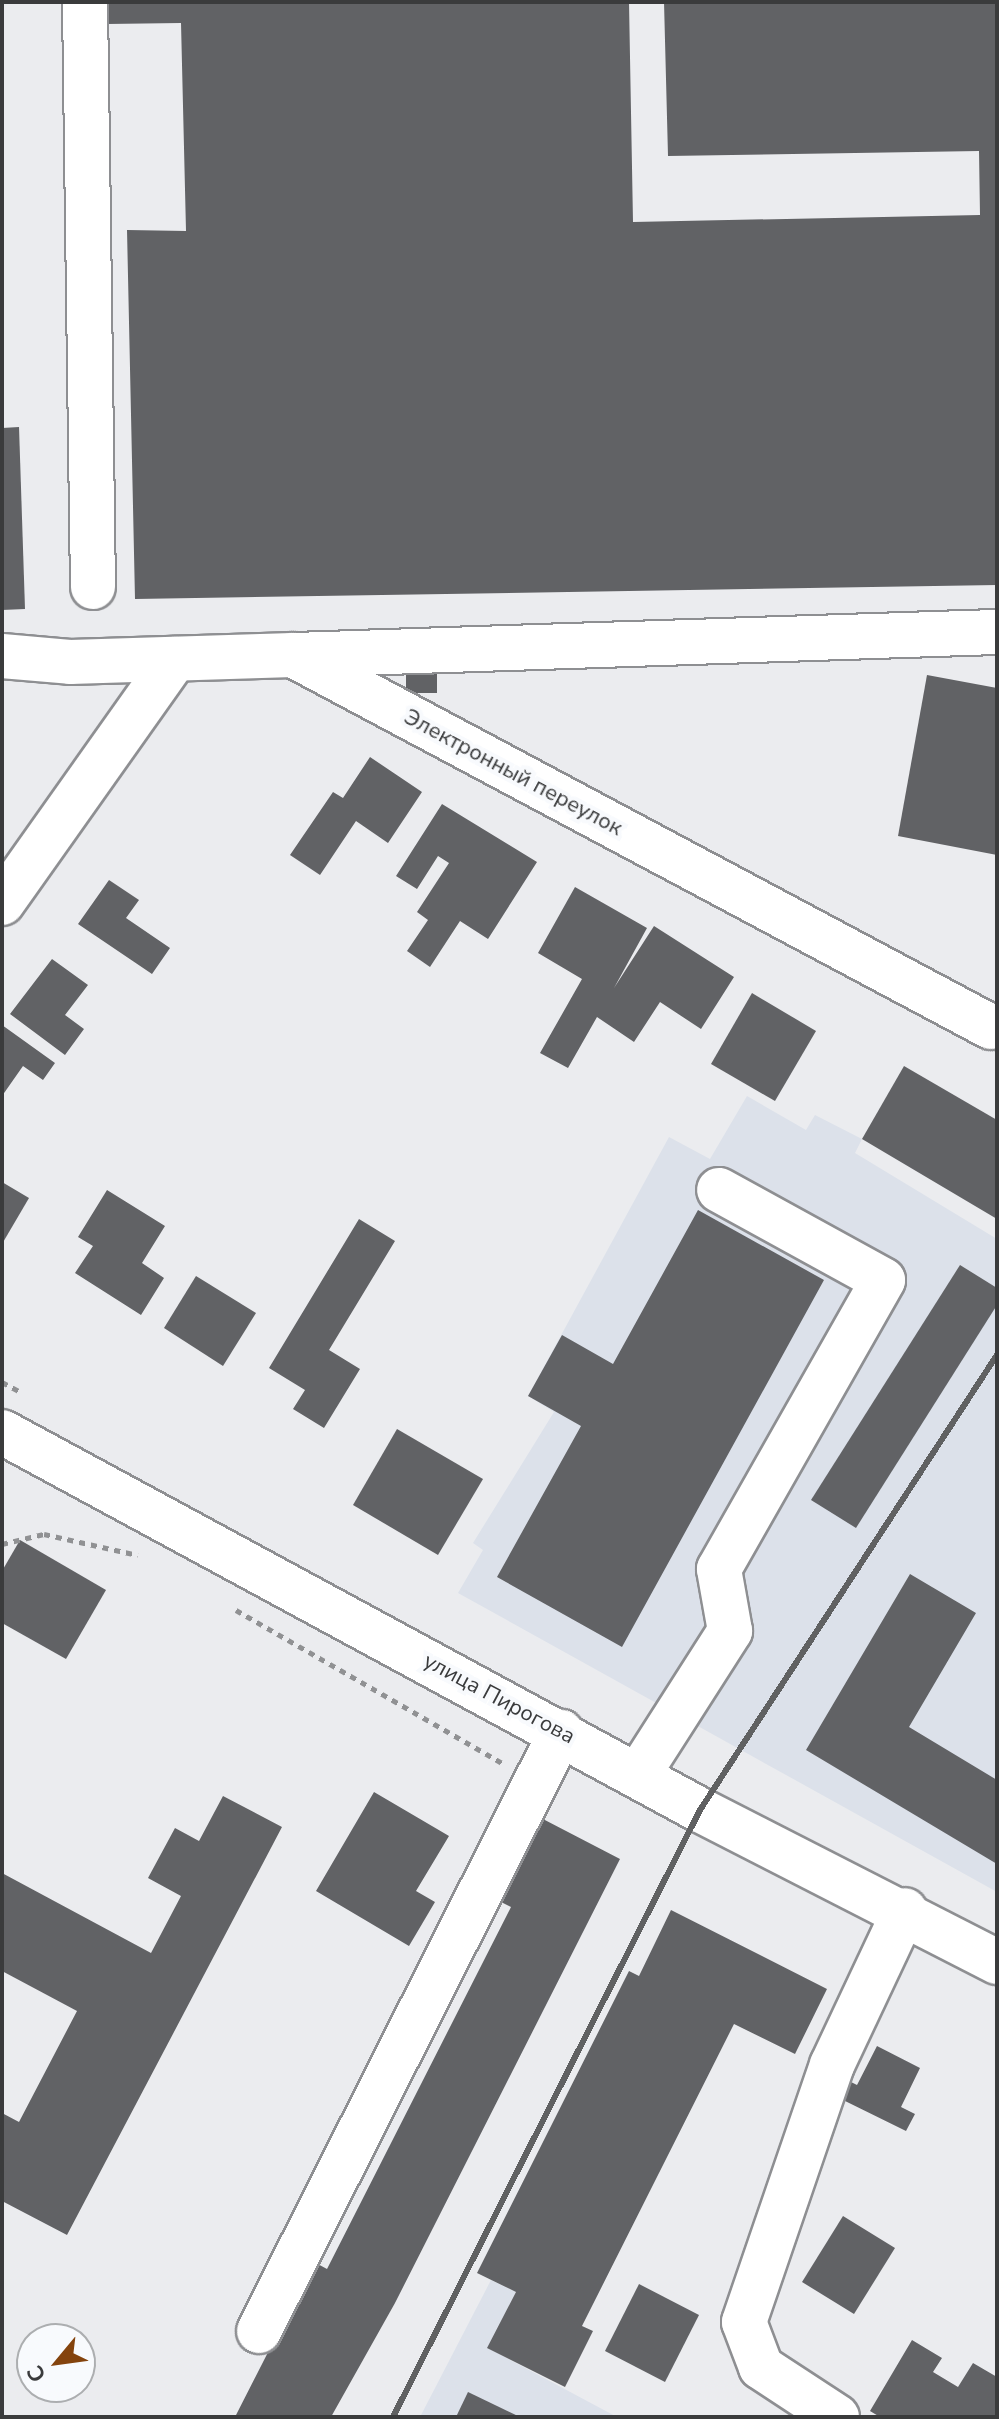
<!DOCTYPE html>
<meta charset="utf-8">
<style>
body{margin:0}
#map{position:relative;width:999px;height:2419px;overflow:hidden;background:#ebecef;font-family:"Nunito Sans",sans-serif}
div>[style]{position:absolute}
.built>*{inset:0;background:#dce1ea}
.building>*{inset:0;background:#616265}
.path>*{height:5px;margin-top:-2.5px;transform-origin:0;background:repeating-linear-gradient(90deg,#909193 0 6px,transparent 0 12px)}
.roads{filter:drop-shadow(2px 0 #8e8f92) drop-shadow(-2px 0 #8e8f92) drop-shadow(0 2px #8e8f92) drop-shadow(0 -2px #8e8f92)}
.minor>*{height:44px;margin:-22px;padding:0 22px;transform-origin:22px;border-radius:22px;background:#fff}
.rail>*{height:6px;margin:-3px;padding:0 3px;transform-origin:3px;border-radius:3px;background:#606162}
span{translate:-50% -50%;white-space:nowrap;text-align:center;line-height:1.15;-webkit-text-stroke:8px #f8fafd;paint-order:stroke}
.street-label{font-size:22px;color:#3a3b3c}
.frame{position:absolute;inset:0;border:4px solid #3a3b3c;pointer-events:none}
.north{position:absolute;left:16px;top:2323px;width:80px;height:80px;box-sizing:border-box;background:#f8fafd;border:2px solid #acaeb0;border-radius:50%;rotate:241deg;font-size:22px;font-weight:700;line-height:32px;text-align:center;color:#3a3b3c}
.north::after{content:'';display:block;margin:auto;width:28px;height:36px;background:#84430d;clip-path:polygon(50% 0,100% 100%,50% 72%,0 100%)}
</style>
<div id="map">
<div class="built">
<i style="clip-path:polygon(747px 1096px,806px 1130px,815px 1115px,862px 1139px,855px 1153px,997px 1239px,997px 1892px,458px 1593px,483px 1550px,473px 1543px,554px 1412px,528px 1396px,669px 1137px,710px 1159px)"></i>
<i style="clip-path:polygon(491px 2280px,516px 2292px,488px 2348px,617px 2417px,420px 2417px)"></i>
</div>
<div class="building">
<i style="clip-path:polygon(106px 2px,629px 2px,633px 222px,980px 215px,979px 151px,668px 156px,664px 2px,997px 2px,997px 585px,135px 599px,127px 230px,186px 231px,181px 23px,107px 24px)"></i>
<i style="clip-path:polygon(19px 427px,25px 609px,2px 610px,2px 428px)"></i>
<i style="clip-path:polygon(406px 653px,437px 653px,437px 693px,406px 693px)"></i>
<i style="clip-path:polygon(927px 675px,997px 688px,997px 855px,898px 836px)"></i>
<i style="clip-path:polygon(370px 757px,422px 792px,388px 843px,356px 821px,320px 875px,290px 855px,333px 792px,343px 798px)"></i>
<i style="clip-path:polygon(442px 804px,537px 862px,488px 939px,460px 921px,430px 967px,407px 951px,428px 920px,417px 912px,449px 863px,438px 856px,417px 889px,396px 876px)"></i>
<i style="clip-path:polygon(109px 880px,139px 900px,126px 918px,170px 948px,152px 974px,78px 924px)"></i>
<i style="clip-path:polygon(575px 887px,647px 928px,614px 988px,654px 926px,734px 977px,701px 1029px,660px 1002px,634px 1042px,597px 1017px,568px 1068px,540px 1053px,582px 979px,538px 953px)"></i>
<i style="clip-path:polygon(52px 959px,88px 985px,65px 1015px,84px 1029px,65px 1055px,10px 1014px)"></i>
<i style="clip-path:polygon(752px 993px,816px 1031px,775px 1101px,711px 1064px)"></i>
<i style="clip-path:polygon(2px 1025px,55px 1063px,43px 1080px,23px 1066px,2px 1096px)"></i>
<i style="clip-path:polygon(904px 1066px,997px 1120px,997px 1219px,862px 1139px)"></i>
<i style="clip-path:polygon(2px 1182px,29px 1198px,2px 1244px)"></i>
<i style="clip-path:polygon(107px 1190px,165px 1226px,142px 1263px,164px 1278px,141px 1315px,75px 1273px,93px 1246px,78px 1237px)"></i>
<i style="clip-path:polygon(698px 1210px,824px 1280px,622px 1647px,497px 1577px,581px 1426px,528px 1396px,562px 1335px,613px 1364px)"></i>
<i style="clip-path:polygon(359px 1219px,395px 1241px,329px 1350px,360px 1369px,324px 1428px,293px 1409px,305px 1390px,269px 1368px)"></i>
<i style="clip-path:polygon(960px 1265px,997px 1288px,997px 1305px,856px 1528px,811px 1500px)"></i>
<i style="clip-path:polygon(196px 1276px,256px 1313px,223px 1366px,164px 1328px)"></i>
<i style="clip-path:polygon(397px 1429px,483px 1479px,438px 1555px,353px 1505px)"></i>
<i style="clip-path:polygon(20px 1540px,106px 1590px,66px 1659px,2px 1623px,2px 1571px)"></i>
<i style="clip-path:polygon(910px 1574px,976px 1613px,909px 1727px,997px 1780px,997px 1864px,806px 1750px)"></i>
<i style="clip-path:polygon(374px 1792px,449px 1836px,416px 1891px,435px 1902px,409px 1946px,316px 1891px)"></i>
<i style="clip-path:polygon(223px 1796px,282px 1827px,67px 2235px,2px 2201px,2px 2113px,19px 2122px,77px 2011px,2px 1971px,2px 1873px,151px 1953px,181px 1896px,148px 1878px,175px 1828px,199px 1841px)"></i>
<i style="clip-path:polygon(541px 1818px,620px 1859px,395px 2303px,331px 2417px,235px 2417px,314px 2262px,327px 2269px,511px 1907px,499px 1901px)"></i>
<i style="clip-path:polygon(671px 1910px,827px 1989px,795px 2054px,734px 2024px,582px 2326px,593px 2331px,565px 2387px,487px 2348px,516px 2292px,477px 2273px,629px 1971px,639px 1976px)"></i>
<i style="clip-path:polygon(877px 2046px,920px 2068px,901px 2107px,915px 2114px,906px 2131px,841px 2099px,849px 2081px,857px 2085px)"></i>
<i style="clip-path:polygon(843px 2216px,895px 2248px,854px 2314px,802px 2282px)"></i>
<i style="clip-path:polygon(639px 2284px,699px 2315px,665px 2382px,605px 2351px)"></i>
<i style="clip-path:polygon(912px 2340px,942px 2358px,933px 2372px,958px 2387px,973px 2363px,997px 2377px,996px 2417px,880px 2417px,870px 2411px)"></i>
<i style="clip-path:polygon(468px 2392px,520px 2417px,456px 2417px)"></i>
</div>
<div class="path">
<i style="left:2px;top:1382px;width:19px;rotate:28deg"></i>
<i style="left:2px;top:1544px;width:43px;rotate:-13.4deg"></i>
<i style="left:44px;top:1534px;width:96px;rotate:12.6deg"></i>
<i style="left:236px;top:1610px;width:307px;rotate:29.9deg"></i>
</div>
<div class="roads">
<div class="minor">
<i style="left:85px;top:2px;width:585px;rotate:89.22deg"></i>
<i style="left:295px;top:655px;width:702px;rotate:-1.88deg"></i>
<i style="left:2px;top:656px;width:68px;rotate:5deg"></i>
<i style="left:70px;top:662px;width:223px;rotate:-1.8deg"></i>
<i style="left:293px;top:655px;width:791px;rotate:28.06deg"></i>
<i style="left:2px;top:903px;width:299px;rotate:-54.7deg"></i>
<i style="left:2px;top:1432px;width:794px;rotate:28.44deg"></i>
<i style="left:700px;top:1810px;width:334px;rotate:27.1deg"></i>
<i style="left:638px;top:1775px;width:171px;rotate:-57.4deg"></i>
<i style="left:730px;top:1631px;width:63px;rotate:-100.1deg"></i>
<i style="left:719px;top:1569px;width:332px;rotate:-60.4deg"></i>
<i style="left:883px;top:1280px;width:187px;rotate:-151.2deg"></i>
<i style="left:259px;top:2331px;width:671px;rotate:-63.24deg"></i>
<i style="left:837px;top:2417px;width:91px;rotate:-146.7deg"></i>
<i style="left:761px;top:2367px;width:48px;rotate:-110.7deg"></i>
<i style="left:744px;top:2322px;width:272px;rotate:-71.1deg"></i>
<i style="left:832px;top:2065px;width:171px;rotate:-64.8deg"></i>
</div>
</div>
<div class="rail">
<i style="left:393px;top:2417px;width:680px;rotate:-63.17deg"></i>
<i style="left:700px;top:1810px;width:543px;rotate:-56.87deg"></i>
</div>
<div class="street-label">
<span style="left:513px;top:773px;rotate:28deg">Электронный переулок</span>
<span style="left:499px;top:1699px;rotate:28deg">улица Пирогова</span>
</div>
<div class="frame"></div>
<div class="north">С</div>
</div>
